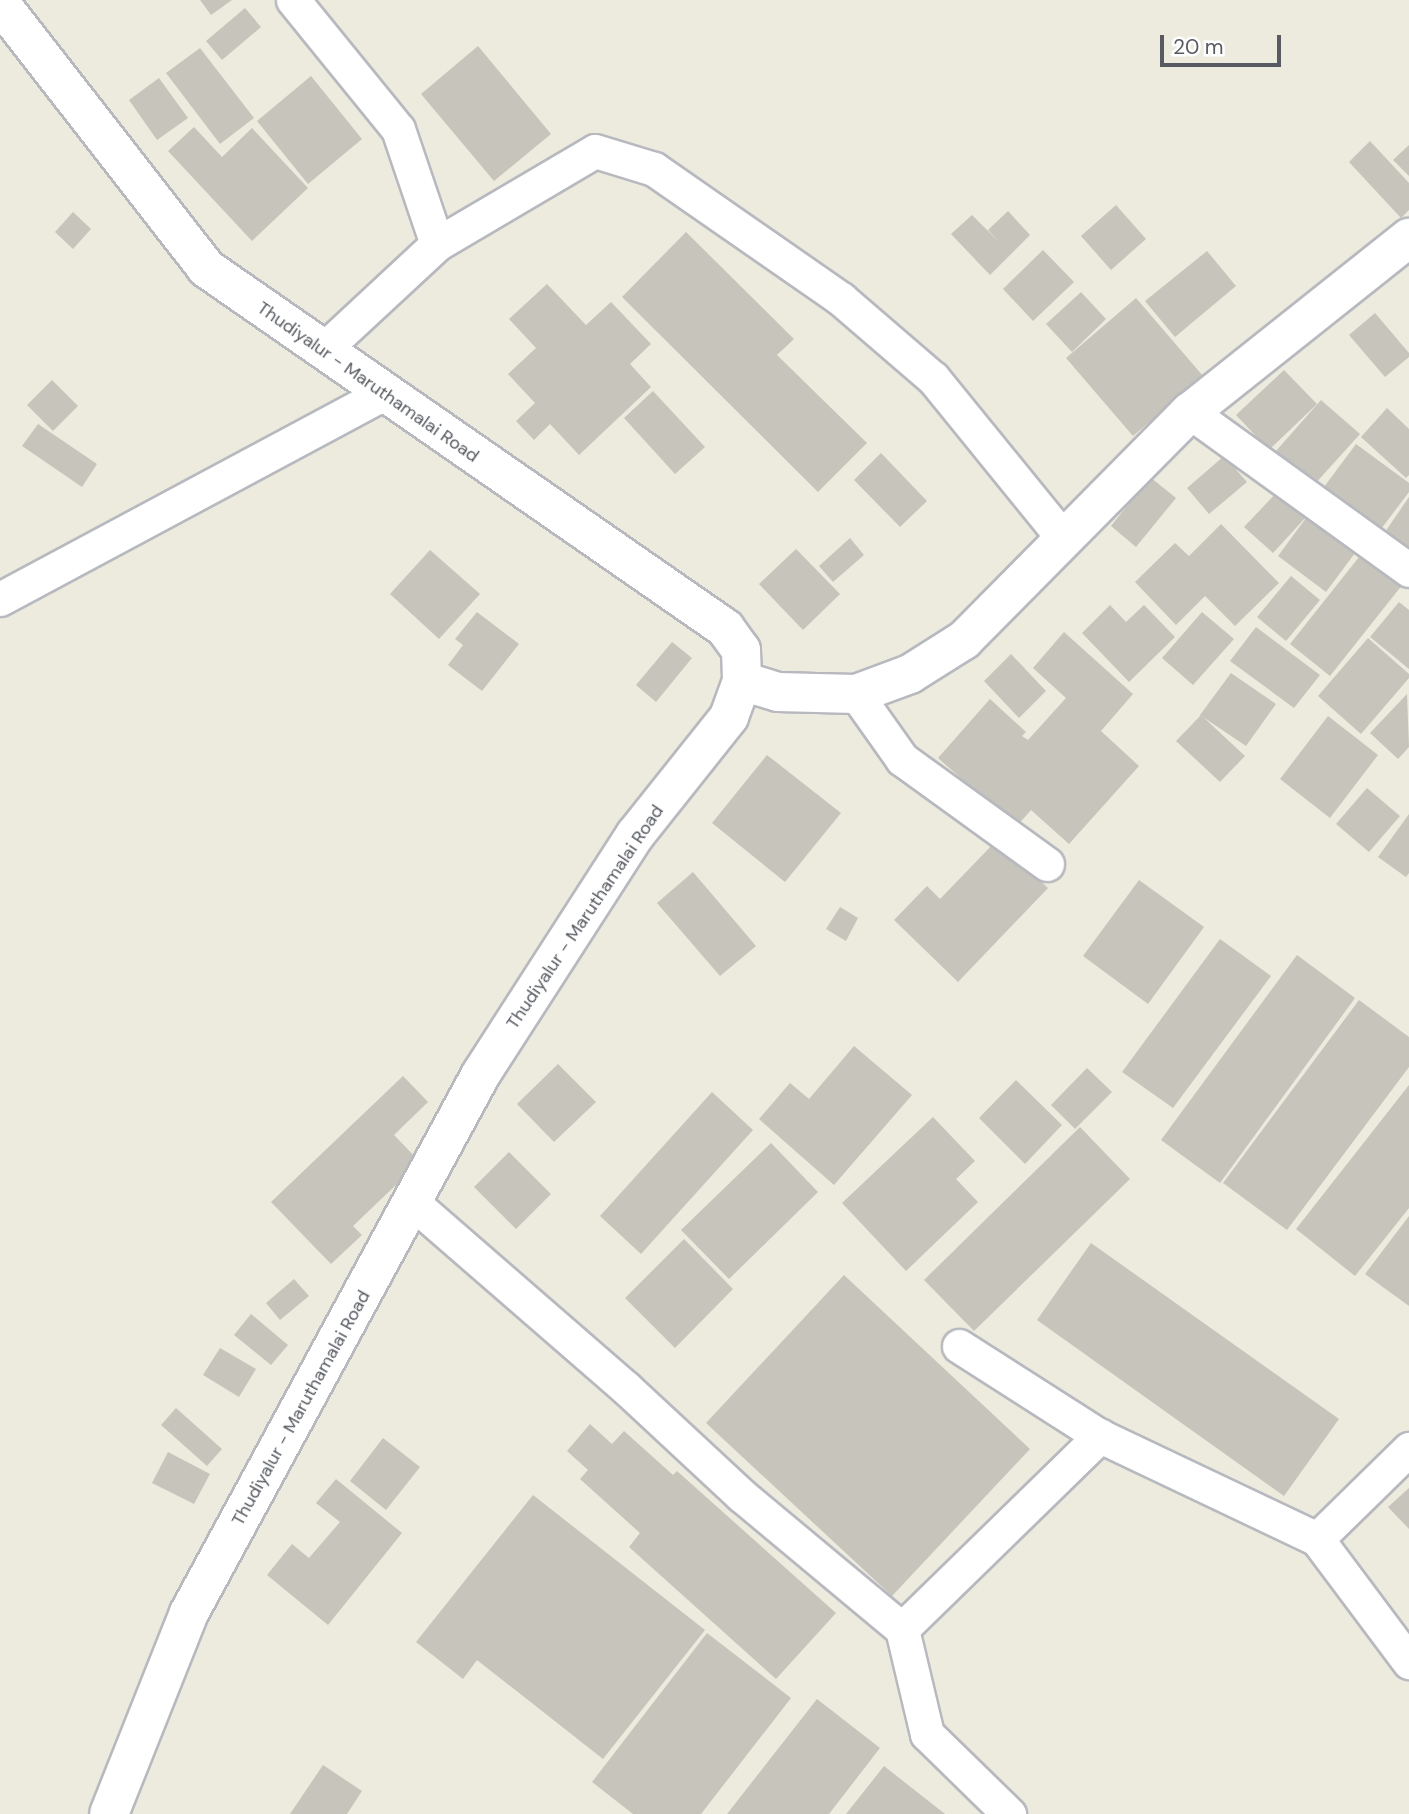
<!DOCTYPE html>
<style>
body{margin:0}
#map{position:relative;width:1409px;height:1814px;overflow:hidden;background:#edeade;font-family:"DM Sans",sans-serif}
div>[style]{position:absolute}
.building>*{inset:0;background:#c7c4bb}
.roads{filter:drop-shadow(2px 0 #b7b9bf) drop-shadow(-2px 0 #b7b9bf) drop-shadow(0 2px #b7b9bf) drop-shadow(0 -2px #b7b9bf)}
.minor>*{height:33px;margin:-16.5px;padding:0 16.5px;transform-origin:16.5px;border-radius:16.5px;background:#fff}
.tertiary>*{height:38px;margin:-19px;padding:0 19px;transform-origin:19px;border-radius:19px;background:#fff}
.secondary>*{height:38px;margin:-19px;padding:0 19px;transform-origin:19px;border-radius:19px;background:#fff}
span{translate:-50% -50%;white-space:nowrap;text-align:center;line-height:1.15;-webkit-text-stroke:7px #fff;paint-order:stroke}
.street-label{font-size:18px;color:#575b61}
.scale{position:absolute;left:1160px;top:35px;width:121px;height:32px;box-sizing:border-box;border:4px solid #575b61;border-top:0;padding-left:9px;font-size:21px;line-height:24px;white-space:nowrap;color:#575b61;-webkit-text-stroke:5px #fff;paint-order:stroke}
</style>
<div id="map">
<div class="building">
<i style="clip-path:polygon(200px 0,232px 0,211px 15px)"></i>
<i style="clip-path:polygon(245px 8px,261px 27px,222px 60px,206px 41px)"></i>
<i style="clip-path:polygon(478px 46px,551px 134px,494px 181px,421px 94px)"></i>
<i style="clip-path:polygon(200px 48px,254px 118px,220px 144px,166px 73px)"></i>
<i style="clip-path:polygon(311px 76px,362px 139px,308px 184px,257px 121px)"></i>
<i style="clip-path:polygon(159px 78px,188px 118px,157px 140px,129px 100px)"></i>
<i style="clip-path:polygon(194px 127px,222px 157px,252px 128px,308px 188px,252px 241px,168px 151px)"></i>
<i style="clip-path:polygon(1370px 141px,1409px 183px,1409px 210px,1401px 218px,1349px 162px)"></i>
<i style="clip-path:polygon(1409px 145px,1409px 176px,1393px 160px)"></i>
<i style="clip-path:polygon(1116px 205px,1146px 239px,1111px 270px,1081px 236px)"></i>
<i style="clip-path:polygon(1008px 211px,1030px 235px,990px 275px,951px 234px,972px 215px,1000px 243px,988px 230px)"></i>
<i style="clip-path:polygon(73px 212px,91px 229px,73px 249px,55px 232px)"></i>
<i style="clip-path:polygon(686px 232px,794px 339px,777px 355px,867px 443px,818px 492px,622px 297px)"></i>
<i style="clip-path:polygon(1043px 250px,1074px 282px,1033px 321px,1003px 289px)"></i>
<i style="clip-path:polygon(1207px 251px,1236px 286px,1175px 337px,1145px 301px)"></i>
<i style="clip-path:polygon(547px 284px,586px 325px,611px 302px,651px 344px,630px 364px,651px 387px,579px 455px,550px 424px,534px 440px,516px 421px,535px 403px,508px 374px,536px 348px,509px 319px)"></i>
<i style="clip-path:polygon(1081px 292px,1106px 319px,1072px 352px,1046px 324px)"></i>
<i style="clip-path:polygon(1136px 298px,1203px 376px,1133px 436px,1066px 358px)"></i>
<i style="clip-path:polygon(1375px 313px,1409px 353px,1409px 357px,1385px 377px,1349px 335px)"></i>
<i style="clip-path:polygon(1284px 370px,1317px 404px,1269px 450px,1236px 415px)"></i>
<i style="clip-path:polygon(52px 380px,78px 406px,53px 431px,27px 405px)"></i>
<i style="clip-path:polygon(653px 391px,705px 447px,675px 474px,624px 418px)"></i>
<i style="clip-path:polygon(1321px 400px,1360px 434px,1314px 485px,1276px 451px)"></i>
<i style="clip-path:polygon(1387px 408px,1409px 429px,1409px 475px,1406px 478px,1361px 437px)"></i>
<i style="clip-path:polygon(38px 424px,97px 464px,82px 487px,22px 446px)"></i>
<i style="clip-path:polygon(1356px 444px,1409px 483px,1409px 492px,1381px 529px,1324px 487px)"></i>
<i style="clip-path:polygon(881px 453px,927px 501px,900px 527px,854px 480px)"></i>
<i style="clip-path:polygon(1224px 456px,1247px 482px,1209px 514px,1187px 488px)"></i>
<i style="clip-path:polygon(1150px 477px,1176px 498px,1136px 547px,1111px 526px)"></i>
<i style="clip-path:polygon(1278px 491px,1306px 517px,1273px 553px,1244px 527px)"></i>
<i style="clip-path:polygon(1409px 497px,1409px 553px,1383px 535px)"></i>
<i style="clip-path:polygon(1306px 518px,1355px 553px,1326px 592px,1278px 556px)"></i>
<i style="clip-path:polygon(1221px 524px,1279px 583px,1235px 626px,1205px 596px,1176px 625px,1135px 582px,1175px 543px,1189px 556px)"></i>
<i style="clip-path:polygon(850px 538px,864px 555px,833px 582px,819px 566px)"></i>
<i style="clip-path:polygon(796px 549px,840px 594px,803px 630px,759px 584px)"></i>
<i style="clip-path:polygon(430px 550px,480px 594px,439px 639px,390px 594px)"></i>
<i style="clip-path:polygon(1363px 552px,1403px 584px,1330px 676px,1290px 644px)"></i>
<i style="clip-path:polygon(1291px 576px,1320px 600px,1286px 641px,1257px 617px)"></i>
<i style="clip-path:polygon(1399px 602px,1409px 610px,1409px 669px,1370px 637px)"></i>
<i style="clip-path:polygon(1110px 605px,1126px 622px,1144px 605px,1175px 637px,1129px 682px,1082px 633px)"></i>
<i style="clip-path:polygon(477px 612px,519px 644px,482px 691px,448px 665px,463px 645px,455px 639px)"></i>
<i style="clip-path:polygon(1202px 612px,1234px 639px,1193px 685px,1162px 658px)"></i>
<i style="clip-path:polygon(1256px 627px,1320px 675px,1294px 708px,1230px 661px)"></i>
<i style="clip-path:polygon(1064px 632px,1133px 694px,1101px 731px,1139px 766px,1069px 844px,1031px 810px,1016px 827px,938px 758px,990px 699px,1026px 732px,1022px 736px,1028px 740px,1066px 698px,1033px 668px)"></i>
<i style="clip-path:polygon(1368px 638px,1409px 674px,1409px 678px,1361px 734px,1318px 696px)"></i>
<i style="clip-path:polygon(672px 642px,692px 658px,656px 702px,636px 685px)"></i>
<i style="clip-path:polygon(1011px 654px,1046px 691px,1019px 718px,984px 681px)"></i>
<i style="clip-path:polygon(1231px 673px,1276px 704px,1246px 746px,1200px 715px)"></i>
<i style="clip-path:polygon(1407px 694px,1409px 747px,1398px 759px,1370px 733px)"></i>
<i style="clip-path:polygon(1201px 715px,1245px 756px,1220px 782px,1176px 741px)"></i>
<i style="clip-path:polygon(1328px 716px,1378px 755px,1330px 818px,1280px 779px)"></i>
<i style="clip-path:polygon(767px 755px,841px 813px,785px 882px,712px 823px)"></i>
<i style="clip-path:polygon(1367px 788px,1400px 816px,1369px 852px,1336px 824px)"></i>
<i style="clip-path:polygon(1409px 814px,1409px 873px,1406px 877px,1378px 857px)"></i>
<i style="clip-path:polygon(997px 840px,1048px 888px,958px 982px,894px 920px,927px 886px,940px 899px)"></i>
<i style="clip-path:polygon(693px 872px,756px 946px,720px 976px,657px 903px)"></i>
<i style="clip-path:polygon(1139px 880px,1204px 927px,1148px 1004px,1083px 956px)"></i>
<i style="clip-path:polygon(840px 907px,858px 918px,846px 941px,826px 929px)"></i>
<i style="clip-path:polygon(1220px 939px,1271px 976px,1173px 1108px,1122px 1072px)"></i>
<i style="clip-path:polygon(1297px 955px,1355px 998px,1220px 1183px,1161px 1140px)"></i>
<i style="clip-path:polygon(1359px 1000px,1409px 1037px,1409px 1067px,1287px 1230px,1223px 1183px)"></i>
<i style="clip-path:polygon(854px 1046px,912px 1095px,834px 1185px,759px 1119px,790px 1083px,809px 1099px)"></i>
<i style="clip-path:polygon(558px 1064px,596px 1102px,554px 1142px,517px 1104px)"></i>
<i style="clip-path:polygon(1087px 1068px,1112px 1092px,1075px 1129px,1051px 1105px)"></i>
<i style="clip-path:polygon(403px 1076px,428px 1102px,394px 1135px,420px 1162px,353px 1226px,362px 1235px,331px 1264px,271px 1202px)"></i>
<i style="clip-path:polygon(1016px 1080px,1062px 1125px,1025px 1164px,979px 1118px)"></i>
<i style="clip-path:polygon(1409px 1085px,1409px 1208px,1355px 1276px,1296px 1229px)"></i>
<i style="clip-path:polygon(712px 1092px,753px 1130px,641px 1254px,600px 1216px)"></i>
<i style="clip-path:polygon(933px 1117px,975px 1161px,956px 1179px,978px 1202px,906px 1271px,842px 1203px)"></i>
<i style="clip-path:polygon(1080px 1127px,1130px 1179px,974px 1331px,924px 1280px)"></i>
<i style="clip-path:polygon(771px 1143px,818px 1192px,729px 1279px,681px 1230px)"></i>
<i style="clip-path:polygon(509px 1152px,551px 1194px,516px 1229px,474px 1187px)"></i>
<i style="clip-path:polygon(1409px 1216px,1409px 1306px,1365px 1274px)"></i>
<i style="clip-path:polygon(684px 1239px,733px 1289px,675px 1348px,625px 1298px)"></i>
<i style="clip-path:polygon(1091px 1243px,1339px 1419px,1284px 1496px,1037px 1320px)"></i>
<i style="clip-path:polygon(844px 1275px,1030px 1449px,892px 1596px,706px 1423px)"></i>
<i style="clip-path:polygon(294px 1279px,309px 1296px,280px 1320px,266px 1303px)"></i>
<i style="clip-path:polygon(251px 1314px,288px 1345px,271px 1365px,234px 1335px)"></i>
<i style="clip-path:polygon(220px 1348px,256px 1369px,239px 1397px,203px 1375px)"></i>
<i style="clip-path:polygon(176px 1408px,222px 1449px,207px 1466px,161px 1425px)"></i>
<i style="clip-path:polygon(590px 1424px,612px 1444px,624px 1431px,673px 1475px,677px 1471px,836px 1613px,776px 1679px,629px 1547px,640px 1533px,580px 1479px,588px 1470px,567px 1451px)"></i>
<i style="clip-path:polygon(383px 1438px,420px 1467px,386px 1510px,350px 1481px)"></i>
<i style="clip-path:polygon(168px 1452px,210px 1474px,194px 1504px,152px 1483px)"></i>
<i style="clip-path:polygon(336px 1479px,402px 1533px,328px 1625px,267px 1575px,292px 1544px,309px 1558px,340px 1522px,316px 1503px)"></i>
<i style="clip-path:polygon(1409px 1488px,1409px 1529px,1388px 1507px)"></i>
<i style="clip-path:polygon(533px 1495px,705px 1630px,603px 1759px,477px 1660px,463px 1679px,416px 1642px)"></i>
<i style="clip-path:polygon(707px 1633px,791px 1698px,701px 1814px,633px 1814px,592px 1782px)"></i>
<i style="clip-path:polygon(817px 1699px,880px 1748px,829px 1814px,727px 1814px)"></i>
<i style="clip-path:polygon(323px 1765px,362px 1791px,347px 1814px,290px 1814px)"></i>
<i style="clip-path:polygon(884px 1766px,945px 1814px,846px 1814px)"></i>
</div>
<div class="roads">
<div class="minor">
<i style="left:293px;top:0;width:166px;rotate:50.9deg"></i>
<i style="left:398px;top:129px;width:121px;rotate:71.3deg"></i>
<i style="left:323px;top:350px;width:156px;rotate:-42.9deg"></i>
<i style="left:437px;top:244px;width:183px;rotate:-30.5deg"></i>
<i style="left:595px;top:151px;width:62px;rotate:17deg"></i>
<i style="left:654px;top:169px;width:228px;rotate:34.8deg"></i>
<i style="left:841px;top:299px;width:121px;rotate:40.7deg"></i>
<i style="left:933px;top:378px;width:208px;rotate:50.9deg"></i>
<i style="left:1190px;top:412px;width:270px;rotate:35.8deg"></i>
<i style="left:0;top:599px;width:436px;rotate:-28.2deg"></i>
<i style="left:856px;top:694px;width:80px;rotate:54.7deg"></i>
<i style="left:902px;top:759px;width:179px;rotate:35.9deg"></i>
<i style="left:412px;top:1202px;width:284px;rotate:41deg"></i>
<i style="left:626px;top:1388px;width:157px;rotate:42.9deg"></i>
<i style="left:741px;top:1495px;width:209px;rotate:39.8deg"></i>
<i style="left:902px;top:1629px;width:108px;rotate:76.6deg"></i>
<i style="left:927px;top:1734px;width:115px;rotate:44.3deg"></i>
<i style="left:959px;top:1346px;width:167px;rotate:32.6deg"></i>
<i style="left:1100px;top:1436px;width:240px;rotate:25.4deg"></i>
<i style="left:1317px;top:1539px;width:154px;rotate:53.2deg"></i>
<i style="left:1317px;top:1539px;width:129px;rotate:-44.4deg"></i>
<i style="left:902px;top:1629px;width:277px;rotate:-44.3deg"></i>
</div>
<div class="tertiary">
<i style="left:742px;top:681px;width:38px;rotate:17deg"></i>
<i style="left:778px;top:692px;width:78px;rotate:1.5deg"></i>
<i style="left:856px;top:694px;width:58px;rotate:-20.3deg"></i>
<i style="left:910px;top:674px;width:64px;rotate:-32.2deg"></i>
<i style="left:964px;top:640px;width:321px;rotate:-45.3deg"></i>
<i style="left:1190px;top:412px;width:280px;rotate:-38.5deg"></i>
</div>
<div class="secondary">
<i style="left:0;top:3px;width:336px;rotate:52.1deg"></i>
<i style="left:206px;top:268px;width:632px;rotate:34.75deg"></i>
<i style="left:725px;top:628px;width:27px;rotate:54deg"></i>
<i style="left:741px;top:650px;width:31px;rotate:88deg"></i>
<i style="left:742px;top:681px;width:38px;rotate:110deg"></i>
<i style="left:729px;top:717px;width:151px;rotate:128.5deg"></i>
<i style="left:635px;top:835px;width:284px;rotate:122.8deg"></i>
<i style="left:481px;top:1074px;width:613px;rotate:118.45deg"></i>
<i style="left:189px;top:1613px;width:216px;rotate:111.7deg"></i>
</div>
</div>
<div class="street-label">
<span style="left:368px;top:382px;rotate:35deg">Thudiyalur - Maruthamalai Road</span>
<span style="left:585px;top:917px;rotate:-56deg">Thudiyalur - Maruthamalai Road</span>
<span style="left:301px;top:1408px;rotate:-61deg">Thudiyalur - Maruthamalai Road</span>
</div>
<div class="scale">20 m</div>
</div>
